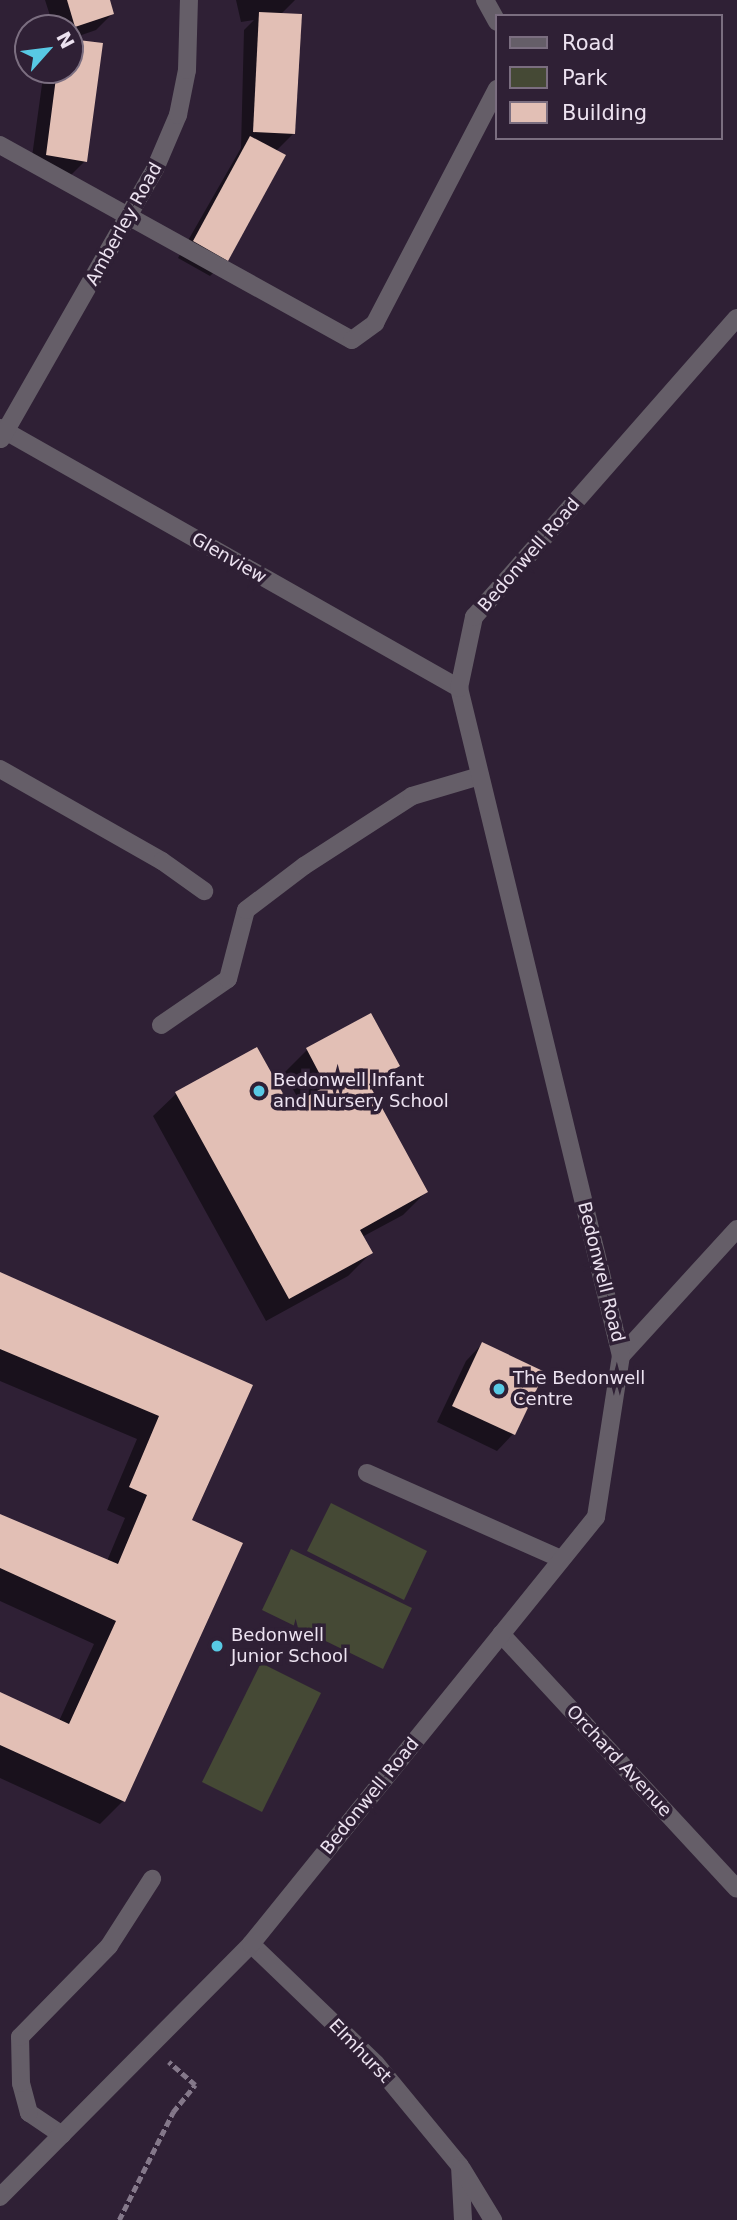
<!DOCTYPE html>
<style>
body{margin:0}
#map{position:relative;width:737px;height:2220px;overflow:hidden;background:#2f2035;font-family:"DejaVu Sans",sans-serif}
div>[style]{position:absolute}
.green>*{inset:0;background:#454935}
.shadow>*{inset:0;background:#0007}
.building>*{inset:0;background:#e2bfb5}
.path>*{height:4.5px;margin-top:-2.25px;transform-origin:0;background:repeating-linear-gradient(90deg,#84788a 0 7px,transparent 0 10.5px)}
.service>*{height:18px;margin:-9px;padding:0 9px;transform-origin:9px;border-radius:9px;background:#655e68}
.minor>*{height:18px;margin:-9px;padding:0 9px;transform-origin:9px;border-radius:9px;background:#655e68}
.dots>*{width:19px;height:19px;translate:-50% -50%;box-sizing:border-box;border:4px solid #2f2035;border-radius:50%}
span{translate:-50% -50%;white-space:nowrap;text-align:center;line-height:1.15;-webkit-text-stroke:7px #2f2035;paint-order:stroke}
.street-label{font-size:18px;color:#ece2f0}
.poi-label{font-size:18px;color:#ece2f0}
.left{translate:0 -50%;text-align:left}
.legend{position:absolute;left:495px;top:14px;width:228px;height:126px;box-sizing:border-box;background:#2f2035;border:2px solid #7b6e80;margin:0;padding:9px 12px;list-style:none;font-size:21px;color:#ece2f0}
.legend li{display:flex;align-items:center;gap:14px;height:35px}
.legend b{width:35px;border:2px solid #7b6e80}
.north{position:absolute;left:14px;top:14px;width:70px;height:70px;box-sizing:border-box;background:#2f2035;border:2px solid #7b6e80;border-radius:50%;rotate:62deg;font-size:19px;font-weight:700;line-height:28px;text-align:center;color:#ece2f0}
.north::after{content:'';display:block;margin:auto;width:24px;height:32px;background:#58c9e4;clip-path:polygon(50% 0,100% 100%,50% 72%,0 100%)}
</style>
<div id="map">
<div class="green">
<i style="clip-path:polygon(331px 1503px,427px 1551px,404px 1600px,307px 1551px)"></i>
<i style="clip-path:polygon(291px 1549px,412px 1608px,383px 1669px,262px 1610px)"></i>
<i style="clip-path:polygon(261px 1663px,321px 1693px,262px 1812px,202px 1782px)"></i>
</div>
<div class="shadow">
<i style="clip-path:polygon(45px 0,108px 0,112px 14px,96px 30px,70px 39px,70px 28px,54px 28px)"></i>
<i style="clip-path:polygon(236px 0,295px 0,280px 15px,294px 133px,276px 151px,227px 260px,210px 276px,178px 258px,241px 148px,244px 30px,254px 20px,241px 22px)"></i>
<i style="clip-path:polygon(70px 41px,85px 161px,69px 177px,30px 171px,44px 70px,70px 70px)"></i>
<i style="clip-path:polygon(370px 1015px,398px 1066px,371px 1092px,426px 1192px,403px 1215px,362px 1237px,371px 1253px,348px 1276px,266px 1321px,153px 1116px,177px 1093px,289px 1108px,300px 1102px,284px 1073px,307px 1050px)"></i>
<i style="clip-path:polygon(0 1274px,251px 1386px,190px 1520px,241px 1544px,123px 1801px,100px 1824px,0 1778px,0 1694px,59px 1721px,94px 1644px,0 1601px,0 1516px,107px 1561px,125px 1518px,107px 1510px,137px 1439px,0 1381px)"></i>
<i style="clip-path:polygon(482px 1344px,543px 1373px,513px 1434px,497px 1451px,437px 1422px,466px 1361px)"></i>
</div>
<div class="building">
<i style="clip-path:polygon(67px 0,110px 0,114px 14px,75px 27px)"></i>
<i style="clip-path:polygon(259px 12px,302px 14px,295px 134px,253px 132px)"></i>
<i style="clip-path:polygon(70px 39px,103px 43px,87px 162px,46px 155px,57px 70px,70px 70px)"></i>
<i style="clip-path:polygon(250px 136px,286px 155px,228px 261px,193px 241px)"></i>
<i style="clip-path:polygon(371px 1013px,400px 1066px,369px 1084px,428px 1192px,360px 1230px,373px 1253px,289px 1299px,175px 1092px,257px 1047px,290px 1106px,326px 1086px,306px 1048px)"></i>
<i style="clip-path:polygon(0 1272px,253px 1385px,192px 1520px,243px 1543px,125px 1802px,0 1745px,0 1692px,69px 1724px,116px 1621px,0 1568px,0 1514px,118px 1564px,147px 1495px,129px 1487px,159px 1416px,0 1349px)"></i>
<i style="clip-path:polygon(482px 1342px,545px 1372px,515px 1435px,452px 1406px)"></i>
</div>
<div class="path">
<i style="left:119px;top:2220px;width:121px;rotate:-63.4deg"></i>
<i style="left:173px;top:2112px;width:35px;rotate:-51deg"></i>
<i style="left:195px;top:2085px;width:35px;rotate:-139deg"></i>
</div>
<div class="service">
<i style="left:485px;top:0;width:25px;rotate:61deg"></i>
<i style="left:0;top:145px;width:402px;rotate:29deg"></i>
<i style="left:352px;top:340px;width:29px;rotate:-36deg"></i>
<i style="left:375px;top:323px;width:264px;rotate:-62.5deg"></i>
<i style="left:0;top:769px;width:186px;rotate:29.6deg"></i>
<i style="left:162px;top:861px;width:52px;rotate:35.5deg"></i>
<i style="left:161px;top:1025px;width:81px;rotate:-34.5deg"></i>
<i style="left:228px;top:979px;width:71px;rotate:-75.4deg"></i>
<i style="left:246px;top:910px;width:73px;rotate:-37.2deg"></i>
<i style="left:304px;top:866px;width:129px;rotate:-32.9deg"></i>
<i style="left:412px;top:796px;width:71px;rotate:-16.4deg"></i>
<i style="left:367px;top:1473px;width:212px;rotate:23.9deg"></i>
<i style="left:62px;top:2135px;width:40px;rotate:-146deg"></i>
<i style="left:29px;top:2113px;width:31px;rotate:-105deg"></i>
<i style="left:21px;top:2083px;width:46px;rotate:-91.2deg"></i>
<i style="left:20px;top:2037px;width:127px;rotate:-45.6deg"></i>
<i style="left:109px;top:1946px;width:80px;rotate:-57.3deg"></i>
</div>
<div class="minor">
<i style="left:0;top:428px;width:528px;rotate:29.53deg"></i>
<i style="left:1px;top:439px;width:311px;rotate:-60.3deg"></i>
<i style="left:155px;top:169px;width:59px;rotate:-66.9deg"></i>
<i style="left:178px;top:115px;width:46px;rotate:-78.7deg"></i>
<i style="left:187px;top:70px;width:70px;rotate:-88.4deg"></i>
<i style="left:621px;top:1356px;width:172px;rotate:-47.6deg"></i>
<i style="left:501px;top:1634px;width:347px;rotate:47.2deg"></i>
<i style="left:251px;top:1944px;width:173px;rotate:43.8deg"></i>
<i style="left:376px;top:2064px;width:132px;rotate:50.5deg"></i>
<i style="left:460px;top:2166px;width:54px;rotate:86.8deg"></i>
<i style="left:462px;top:2169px;width:60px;rotate:58.7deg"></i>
<i style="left:0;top:2197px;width:356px;rotate:-45.2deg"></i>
<i style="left:251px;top:1944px;width:549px;rotate:-51.06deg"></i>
<i style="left:596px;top:1517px;width:163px;rotate:-81.2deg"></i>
<i style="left:621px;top:1356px;width:687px;rotate:-103.63deg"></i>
<i style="left:459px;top:688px;width:73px;rotate:-78.1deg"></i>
<i style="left:474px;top:617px;width:398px;rotate:-48.7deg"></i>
</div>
<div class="dots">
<i style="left:259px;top:1091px;background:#58c9e4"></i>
<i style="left:499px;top:1389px;background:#58c9e4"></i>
<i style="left:217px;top:1646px;background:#58c9e4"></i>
</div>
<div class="street-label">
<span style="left:124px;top:224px;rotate:-61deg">Amberley Road</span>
<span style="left:529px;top:555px;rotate:-49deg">Bedonwell Road</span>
<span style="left:229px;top:558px;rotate:30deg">Glenview</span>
<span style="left:601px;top:1272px;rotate:76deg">Bedonwell Road</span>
<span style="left:619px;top:1761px;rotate:47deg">Orchard Avenue</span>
<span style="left:370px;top:1796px;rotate:-51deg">Bedonwell Road</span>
<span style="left:360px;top:2051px;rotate:46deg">Elmhurst</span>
</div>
<div class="poi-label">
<span class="left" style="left:273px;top:1091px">Bedonwell Infant<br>and Nursery School</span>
<span class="left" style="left:513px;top:1389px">The Bedonwell<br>Centre</span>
<span class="left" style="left:231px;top:1646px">Bedonwell<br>Junior School</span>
</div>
<ul class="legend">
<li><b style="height:9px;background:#655e68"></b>Road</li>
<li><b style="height:19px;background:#454935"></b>Park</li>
<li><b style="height:19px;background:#e2bfb5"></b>Building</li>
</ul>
<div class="north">N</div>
</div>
